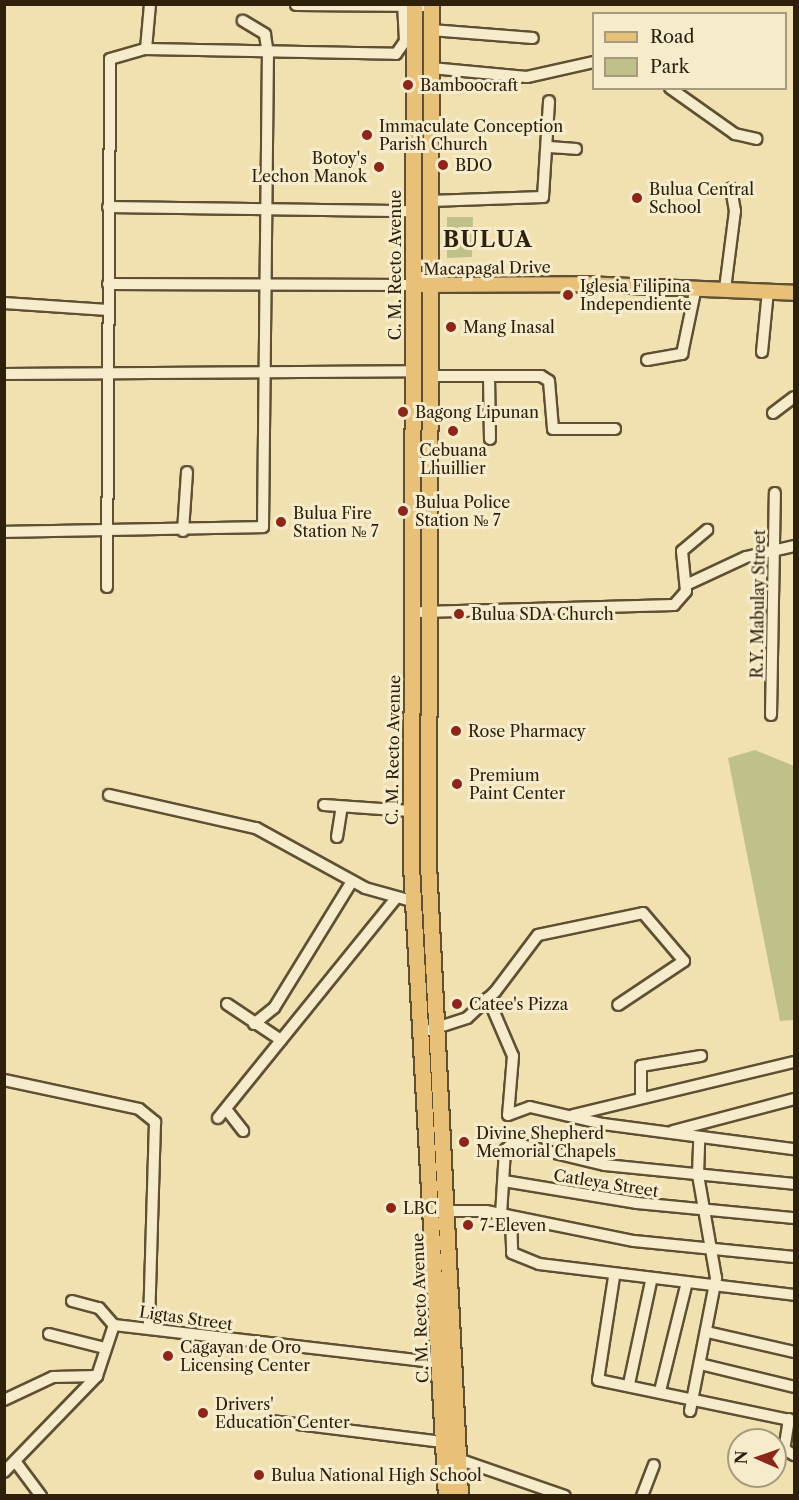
<!DOCTYPE html>
<meta charset="utf-8">
<style>
body{margin:0}
#map{position:relative;width:799px;height:1500px;overflow:hidden;background:#f1e1b1;font-family:"Libre Caslon Text",serif}
div>[style]{position:absolute}
.green>*{inset:0;background:#c0c188}
.roads{filter:drop-shadow(2px 0 #5f5034) drop-shadow(-2px 0 #5f5034) drop-shadow(0 2px #5f5034) drop-shadow(0 -2px #5f5034)}
.minor>*{height:10px;margin:-5px;padding:0 5px;transform-origin:5px;border-radius:5px;background:#f6eccc}
.major>*{height:14px;margin:-7px;padding:0 7px;transform-origin:7px;border-radius:7px;background:#e8c078}
.highway>*{height:15px;margin:-7.5px;padding:0 7.5px;transform-origin:7.5px;border-radius:7.5px;background:#e8c078}
.dots>*{width:16px;height:16px;translate:-50% -50%;box-sizing:border-box;border:3px solid #f6eccc;border-radius:50%}
span{translate:-50% -50%;white-space:nowrap;text-align:center;line-height:1.15;-webkit-text-stroke:6px #f6eccc;paint-order:stroke}
.poi-label{font-size:16px;color:#2e200b}
.left{translate:0 -50%;text-align:left}
.right{translate:-100% -50%;text-align:right}
.street-label{font-size:16px;color:#2e200b}
.district-label{font-size:22px;color:#2e200b;font-weight:700;letter-spacing:1.5px}
.frame{position:absolute;inset:0;border:6px solid #2e200b;pointer-events:none}
.legend{position:absolute;left:592px;top:12px;width:195px;height:78px;box-sizing:border-box;background:#f6eccc;border:2px solid #a69a7f;margin:0;padding:8px 10px;list-style:none;font-size:18px;color:#2e200b}
.legend li{display:flex;align-items:center;gap:12px;height:30px}
.legend b{width:30px;border:2px solid #a69a7f}
.north{position:absolute;left:727px;top:1428px;width:60px;height:60px;box-sizing:border-box;background:#f6eccc;border:2px solid #a69a7f;border-radius:50%;rotate:272deg;font-size:16px;font-weight:700;line-height:24px;text-align:center;color:#2e200b}
.north::after{content:'';display:block;margin:auto;width:21px;height:27px;background:#8f2418;clip-path:polygon(50% 0,100% 100%,50% 72%,0 100%)}
</style>
<div id="map">
<div class="green">
<i style="clip-path:polygon(447px 217px,473px 217px,472px 257px,447px 258px)"></i>
<i style="clip-path:polygon(755px 750px,794px 766px,794px 1020px,780px 1021px,728px 758px)"></i>
</div>
<div class="roads">
<div class="minor">
<i style="left:296px;top:5px;width:135px;rotate:0.4deg"></i>
<i style="left:431px;top:30px;width:102px;rotate:4.5deg"></i>
<i style="left:146px;top:49px;width:45px;rotate:-84.9deg"></i>
<i style="left:431px;top:68px;width:96px;rotate:5.4deg"></i>
<i style="left:527px;top:77px;width:69px;rotate:-12.6deg"></i>
<i style="left:670px;top:88px;width:80px;rotate:35.3deg"></i>
<i style="left:735px;top:134px;width:22px;rotate:13deg"></i>
<i style="left:549px;top:147px;width:27px;rotate:4deg"></i>
<i style="left:430px;top:201px;width:113px;rotate:-2deg"></i>
<i style="left:543px;top:197px;width:96px;rotate:-86.4deg"></i>
<i style="left:108px;top:207px;width:305px;rotate:0.8deg"></i>
<i style="left:108px;top:284px;width:305px;rotate:0.2deg"></i>
<i style="left:725px;top:289px;width:79px;rotate:-82.7deg"></i>
<i style="left:735px;top:211px;width:23px;rotate:-100deg"></i>
<i style="left:4px;top:303px;width:104px;rotate:3.9deg"></i>
<i style="left:762px;top:352px;width:61px;rotate:-84.4deg"></i>
<i style="left:647px;top:360px;width:36px;rotate:-10deg"></i>
<i style="left:682px;top:354px;width:68px;rotate:-78.2deg"></i>
<i style="left:4px;top:374px;width:408px;rotate:-0.4deg"></i>
<i style="left:429px;top:376px;width:112px"></i>
<i style="left:541px;top:376px;width:9px;rotate:32deg"></i>
<i style="left:549px;top:381px;width:48px;rotate:85.2deg"></i>
<i style="left:553px;top:429px;width:62px"></i>
<i style="left:489px;top:376px;width:63px;rotate:89.1deg"></i>
<i style="left:773px;top:413px;width:26px;rotate:-37deg"></i>
<i style="left:183px;top:531px;width:59px;rotate:-86.1deg"></i>
<i style="left:4px;top:532px;width:259px;rotate:-1.1deg"></i>
<i style="left:263px;top:527px;width:473px;rotate:-89.4deg"></i>
<i style="left:268px;top:54px;width:20px;rotate:-99deg"></i>
<i style="left:265px;top:34px;width:26px;rotate:-149deg"></i>
<i style="left:686px;top:585px;width:66px;rotate:-25deg"></i>
<i style="left:746px;top:557px;width:49px;rotate:-12.9deg"></i>
<i style="left:107px;top:587px;width:528px;rotate:-89.67deg"></i>
<i style="left:110px;top:59px;width:37px;rotate:-16deg"></i>
<i style="left:146px;top:49px;width:250px;rotate:1.1deg"></i>
<i style="left:396px;top:54px;width:16px;rotate:-55deg"></i>
<i style="left:405px;top:41px;width:35px;rotate:-93deg"></i>
<i style="left:422px;top:612px;width:252px;rotate:-1.6deg"></i>
<i style="left:674px;top:605px;width:18px;rotate:-49deg"></i>
<i style="left:686px;top:591px;width:40px;rotate:-95.7deg"></i>
<i style="left:682px;top:551px;width:33px;rotate:-40deg"></i>
<i style="left:771px;top:715px;width:222px;rotate:-89deg"></i>
<i style="left:109px;top:795px;width:151px;rotate:12.7deg"></i>
<i style="left:256px;top:828px;width:124px;rotate:28.8deg"></i>
<i style="left:365px;top:888px;width:49px;rotate:15.5deg"></i>
<i style="left:324px;top:805px;width:86px;rotate:4deg"></i>
<i style="left:337px;top:837px;width:30px;rotate:-81deg"></i>
<i style="left:488px;top:998px;width:63px;rotate:66.7deg"></i>
<i style="left:513px;top:1056px;width:59px;rotate:94.8deg"></i>
<i style="left:508px;top:1115px;width:23px;rotate:-20deg"></i>
<i style="left:530px;top:1107px;width:75px;rotate:13.1deg"></i>
<i style="left:603px;top:1124px;width:193px;rotate:7.5deg"></i>
<i style="left:227px;top:1004px;width:65px;rotate:33.7deg"></i>
<i style="left:254px;top:1024px;width:26px;rotate:-39deg"></i>
<i style="left:274px;top:1008px;width:149px;rotate:-58.4deg"></i>
<i style="left:430px;top:1030px;width:39px;rotate:-18deg"></i>
<i style="left:467px;top:1018px;width:38px;rotate:-43deg"></i>
<i style="left:495px;top:992px;width:71px;rotate:-53deg"></i>
<i style="left:538px;top:935px;width:107px;rotate:-11.8deg"></i>
<i style="left:643px;top:913px;width:63px;rotate:49.5deg"></i>
<i style="left:684px;top:961px;width:79px;rotate:146.3deg"></i>
<i style="left:4px;top:1080px;width:138px;rotate:12.1deg"></i>
<i style="left:139px;top:1109px;width:21px;rotate:39deg"></i>
<i style="left:155px;top:1122px;width:205px;rotate:91.7deg"></i>
<i style="left:641px;top:1094px;width:28px;rotate:-90deg"></i>
<i style="left:641px;top:1066px;width:61px;rotate:-9.5deg"></i>
<i style="left:226px;top:1109px;width:28px;rotate:52deg"></i>
<i style="left:573px;top:1115px;width:227px;rotate:-13.5deg"></i>
<i style="left:218px;top:1118px;width:283px;rotate:-51deg"></i>
<i style="left:673px;top:1131px;width:125px;rotate:-14.8deg"></i>
<i style="left:504px;top:1181px;width:135px;rotate:9.4deg"></i>
<i style="left:637px;top:1203px;width:158px;rotate:5.5deg"></i>
<i style="left:447px;top:1211px;width:39px"></i>
<i style="left:486px;top:1211px;width:151px;rotate:11.5deg"></i>
<i style="left:634px;top:1241px;width:161px;rotate:5.7deg"></i>
<i style="left:501px;top:1215px;width:65px;rotate:-86.5deg"></i>
<i style="left:505px;top:1150px;width:11px;rotate:-41deg"></i>
<i style="left:513px;top:1143px;width:95px;rotate:13.4deg"></i>
<i style="left:605px;top:1165px;width:190px;rotate:5.7deg"></i>
<i style="left:511px;top:1218px;width:35px;rotate:88deg"></i>
<i style="left:512px;top:1253px;width:29px;rotate:22deg"></i>
<i style="left:539px;top:1264px;width:257px;rotate:6.9deg"></i>
<i style="left:614px;top:1277px;width:104px;rotate:98.8deg"></i>
<i style="left:598px;top:1380px;width:200px;rotate:11.8deg"></i>
<i style="left:72px;top:1301px;width:28px;rotate:15deg"></i>
<i style="left:99px;top:1308px;width:23px;rotate:49deg"></i>
<i style="left:114px;top:1325px;width:332px;rotate:6.6deg"></i>
<i style="left:707px;top:1332px;width:89px;rotate:12.9deg"></i>
<i style="left:49px;top:1334px;width:58px;rotate:14deg"></i>
<i style="left:700px;top:1364px;width:97px;rotate:13.7deg"></i>
<i style="left:629px;top:1384px;width:105px;rotate:-77.9deg"></i>
<i style="left:660px;top:1391px;width:108px;rotate:-76.1deg"></i>
<i style="left:4px;top:1400px;width:54px;rotate:-25.1deg"></i>
<i style="left:53px;top:1377px;width:44px;rotate:-1.3deg"></i>
<i style="left:690px;top:1411px;width:136px;rotate:-78.9deg"></i>
<i style="left:716px;top:1278px;width:105px;rotate:-99.9deg"></i>
<i style="left:698px;top:1175px;width:38px;rotate:-88deg"></i>
<i style="left:789px;top:1419px;width:30px;rotate:99deg"></i>
<i style="left:784px;top:1449px;width:12px;rotate:31deg"></i>
<i style="left:272px;top:1421px;width:173px;rotate:7deg"></i>
<i style="left:458px;top:1459px;width:113px;rotate:19.1deg"></i>
<i style="left:15px;top:1461px;width:44px;rotate:53.4deg"></i>
<i style="left:4px;top:1472px;width:134px;rotate:-45.9deg"></i>
<i style="left:97px;top:1376px;width:54px;rotate:-71.6deg"></i>
<i style="left:642px;top:1496px;width:33px;rotate:-69deg"></i>
</div>
<div class="major">
<i style="left:419px;top:285px;width:164px;rotate:-0.3deg"></i>
<i style="left:583px;top:284px;width:211px;rotate:2.4deg"></i>
</div>
<div class="highway">
<i style="left:414px;top:4px;width:861px;rotate:90.2deg"></i>
<i style="left:411px;top:865px;width:632px;rotate:86.83deg"></i>
<i style="left:431px;top:4px;width:860px;rotate:90.2deg"></i>
<i style="left:428px;top:864px;width:633px;rotate:87.1deg"></i>
</div>
</div>
<div class="dots">
<i style="left:408px;top:85px;background:#8f2418"></i>
<i style="left:367px;top:135px;background:#8f2418"></i>
<i style="left:443px;top:165px;background:#8f2418"></i>
<i style="left:379px;top:167px;background:#8f2418"></i>
<i style="left:637px;top:198px;background:#8f2418"></i>
<i style="left:568px;top:295px;background:#8f2418"></i>
<i style="left:451px;top:327px;background:#8f2418"></i>
<i style="left:403px;top:412px;background:#8f2418"></i>
<i style="left:453px;top:431px;background:#8f2418"></i>
<i style="left:403px;top:511px;background:#8f2418"></i>
<i style="left:281px;top:522px;background:#8f2418"></i>
<i style="left:459px;top:614px;background:#8f2418"></i>
<i style="left:456px;top:731px;background:#8f2418"></i>
<i style="left:457px;top:784px;background:#8f2418"></i>
<i style="left:457px;top:1004px;background:#8f2418"></i>
<i style="left:464px;top:1142px;background:#8f2418"></i>
<i style="left:391px;top:1208px;background:#8f2418"></i>
<i style="left:468px;top:1225px;background:#8f2418"></i>
<i style="left:168px;top:1356px;background:#8f2418"></i>
<i style="left:203px;top:1413px;background:#8f2418"></i>
<i style="left:259px;top:1475px;background:#8f2418"></i>
</div>
<div class="poi-label">
<span class="left" style="left:420px;top:85px">Bamboocraft</span>
<span class="left" style="left:379px;top:135px">Immaculate Conception<br>Parish Church</span>
<span class="right" style="left:367px;top:167px">Botoy's<br>Lechon Manok</span>
<span class="left" style="left:455px;top:165px">BDO</span>
<span class="left" style="left:649px;top:198px">Bulua Central<br>School</span>
<span class="left" style="left:580px;top:295px">Iglesia Filipina<br>Independiente</span>
<span class="left" style="left:463px;top:327px">Mang Inasal</span>
<span class="left" style="left:415px;top:412px">Bagong Lipunan</span>
<span style="left:453px;top:459px">Cebuana<br>Lhuillier</span>
<span class="left" style="left:415px;top:511px">Bulua Police<br>Station № 7</span>
<span class="left" style="left:293px;top:522px">Bulua Fire<br>Station № 7</span>
<span class="left" style="left:471px;top:614px">Bulua SDA Church</span>
<span class="left" style="left:468px;top:731px">Rose Pharmacy</span>
<span class="left" style="left:469px;top:784px">Premium<br>Paint Center</span>
<span class="left" style="left:469px;top:1004px">Catee's Pizza</span>
<span class="left" style="left:476px;top:1142px">Divine Shepherd<br>Memorial Chapels</span>
<span class="left" style="left:403px;top:1208px">LBC</span>
<span class="left" style="left:480px;top:1225px">7-Eleven</span>
<span class="left" style="left:180px;top:1356px">Cagayan de Oro<br>Licensing Center</span>
<span class="left" style="left:215px;top:1413px">Drivers'<br>Education Center</span>
<span class="left" style="left:271px;top:1475px">Bulua National High School</span>
</div>
<div class="street-label">
<span style="left:395px;top:265px;rotate:-90deg">C. M. Recto Avenue</span>
<span style="left:487px;top:268px;rotate:-1deg">Macapagal Drive</span>
<span style="left:758px;top:604px;rotate:-89deg">R.Y. Mabulay Street</span>
<span style="left:393px;top:750px;rotate:-89deg">C. M. Recto Avenue</span>
<span style="left:606px;top:1183px;rotate:9deg">Catleya Street</span>
<span style="left:420px;top:1308px;rotate:-92deg">C. M. Recto Avenue</span>
<span style="left:186px;top:1318px;rotate:8deg">Ligtas Street</span>
</div>
<div class="district-label">
<span style="left:488px;top:240px">BULUA</span>
</div>
<div class="frame"></div>
<ul class="legend">
<li><b style="height:8px;background:#e8c078"></b>Road</li>
<li><b style="height:16px;background:#c0c188"></b>Park</li>
</ul>
<div class="north">N</div>
</div>
